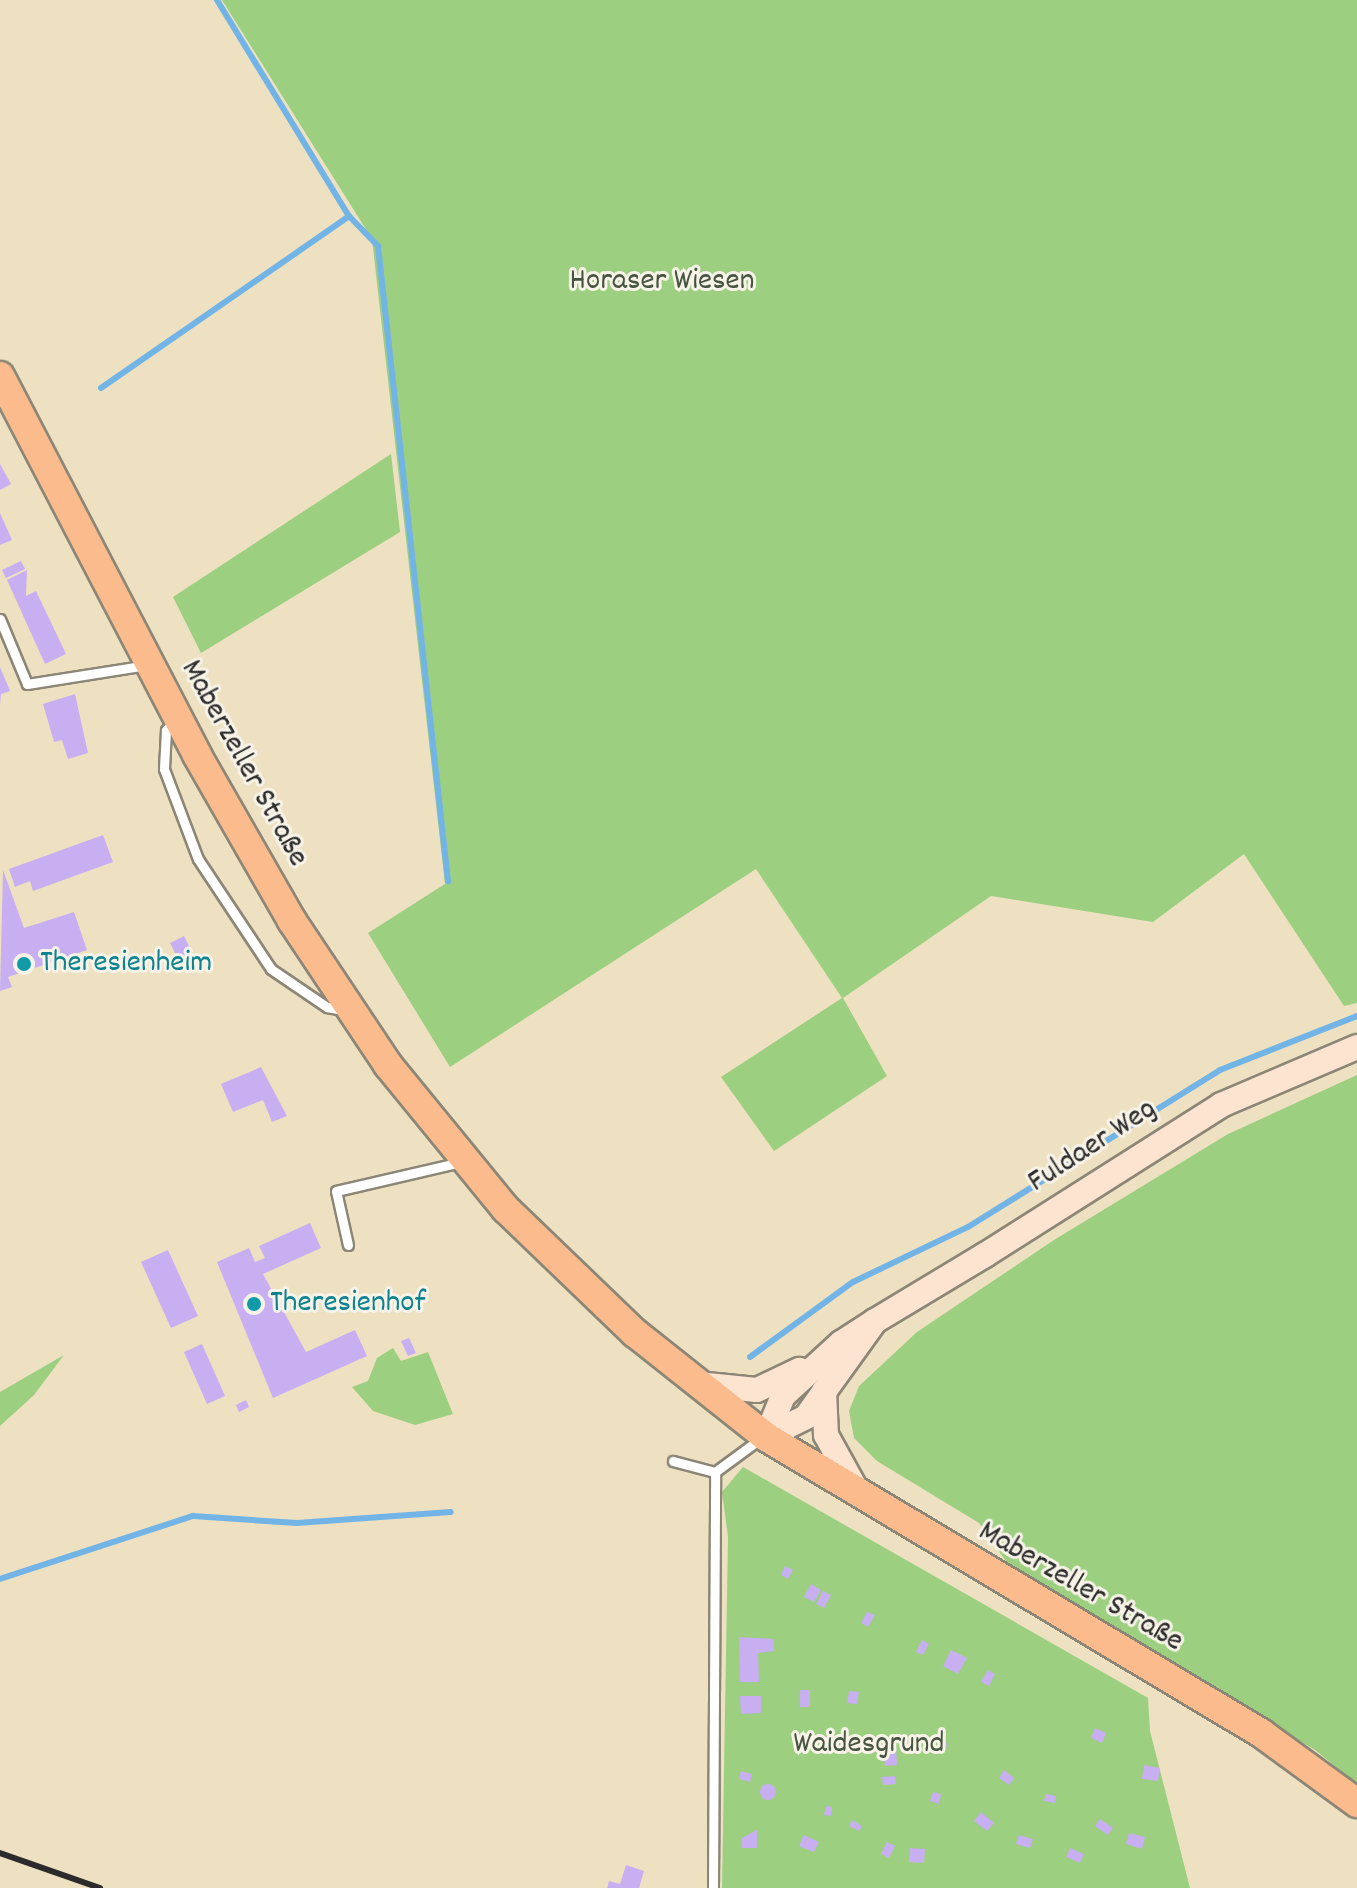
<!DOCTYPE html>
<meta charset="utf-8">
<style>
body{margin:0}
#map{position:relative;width:1357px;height:1888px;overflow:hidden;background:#ede1c2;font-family:Dekko,sans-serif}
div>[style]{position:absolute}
.green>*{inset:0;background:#9ccf7f}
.stream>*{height:6px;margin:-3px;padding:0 3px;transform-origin:3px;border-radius:3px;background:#73b4e7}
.building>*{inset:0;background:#c7aff2}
.round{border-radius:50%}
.roads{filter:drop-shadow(2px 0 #8c8676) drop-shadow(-2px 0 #8c8676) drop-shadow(0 2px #8c8676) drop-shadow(0 -2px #8c8676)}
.service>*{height:9px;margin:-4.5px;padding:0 4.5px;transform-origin:4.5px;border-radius:4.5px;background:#fff}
.secondary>*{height:24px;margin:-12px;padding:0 12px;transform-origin:12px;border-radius:12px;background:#fde4d1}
.primary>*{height:28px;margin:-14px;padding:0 14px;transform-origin:14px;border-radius:14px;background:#fbbb8c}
.rail>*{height:6px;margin:-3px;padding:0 3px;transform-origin:3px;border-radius:3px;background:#2b2b2b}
.dots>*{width:22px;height:22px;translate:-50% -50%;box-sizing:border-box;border:4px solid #f7f3e8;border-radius:50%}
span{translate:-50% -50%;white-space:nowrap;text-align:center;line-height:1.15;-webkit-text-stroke:6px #f7f3e8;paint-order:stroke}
.park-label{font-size:32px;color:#475440}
.street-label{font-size:32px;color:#2b2b2b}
.culture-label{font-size:32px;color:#0d838f}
.left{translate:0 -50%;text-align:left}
</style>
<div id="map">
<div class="green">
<i style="clip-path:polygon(222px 0,1357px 0,1357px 1003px,1344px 1006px,1244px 854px,1153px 922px,991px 896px,843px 998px,887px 1076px,774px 1151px,721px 1077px,842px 998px,756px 869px,450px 1067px,368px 933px,445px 884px,372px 239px)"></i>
<i style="clip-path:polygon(391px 454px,400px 532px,201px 653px,173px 597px)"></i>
<i style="clip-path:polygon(1357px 1075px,1357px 1784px,1315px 1750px,1008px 1564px,979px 1523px,877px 1461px,854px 1438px,849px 1411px,859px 1386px,917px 1332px,1054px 1240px,1228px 1134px)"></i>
<i style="clip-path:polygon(393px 1348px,401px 1361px,428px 1352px,453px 1414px,415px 1425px,373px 1411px,352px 1387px,368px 1381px,377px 1358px)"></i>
<i style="clip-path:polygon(64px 1355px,34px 1395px,0 1426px,0 1392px)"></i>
<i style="clip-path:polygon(743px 1467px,1148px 1698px,1150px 1731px,1190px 1888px,722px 1888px,728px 1537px,722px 1492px)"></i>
</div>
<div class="stream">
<i style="left:217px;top:0;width:253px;rotate:58.6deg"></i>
<i style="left:349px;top:216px;width:42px;rotate:46deg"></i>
<i style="left:378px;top:246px;width:639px;rotate:83.71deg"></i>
<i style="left:101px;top:388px;width:302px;rotate:-34.7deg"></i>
<i style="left:750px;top:1357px;width:127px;rotate:-36.1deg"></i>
<i style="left:853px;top:1282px;width:127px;rotate:-25.6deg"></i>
<i style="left:968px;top:1227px;width:297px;rotate:-31.9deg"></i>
<i style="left:1220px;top:1070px;width:147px;rotate:-21.5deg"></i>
<i style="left:0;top:1579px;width:203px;rotate:-18.1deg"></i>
<i style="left:193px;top:1516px;width:104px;rotate:3.9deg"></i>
<i style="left:297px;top:1523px;width:154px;rotate:-4.1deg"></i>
</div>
<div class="building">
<i style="clip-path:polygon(0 464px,11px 484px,0 490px)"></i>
<i style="clip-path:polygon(0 513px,12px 540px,0 545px)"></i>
<i style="clip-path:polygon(21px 561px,25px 569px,6px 578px,2px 570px)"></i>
<i style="clip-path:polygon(27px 570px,26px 596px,36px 591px,66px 654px,45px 664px,7px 580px)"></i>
<i style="clip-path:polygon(0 667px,10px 691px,1px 694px,0 706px)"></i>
<i style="clip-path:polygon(75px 694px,88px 753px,68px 759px,62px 740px,54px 742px,43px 704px)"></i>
<i style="clip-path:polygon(103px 835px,113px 862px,33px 891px,30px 881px,15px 887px,9px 869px)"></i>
<i style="clip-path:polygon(3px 870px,24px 928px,74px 912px,87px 950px,8px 977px,12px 987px,0 991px)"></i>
<i style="clip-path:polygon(184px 936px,192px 952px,178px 959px,170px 943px)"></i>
<i style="clip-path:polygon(261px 1067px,287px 1116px,272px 1122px,263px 1100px,233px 1112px,221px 1084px)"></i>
<i style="clip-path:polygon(310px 1223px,321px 1248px,263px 1274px,306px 1352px,355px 1330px,367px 1356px,273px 1398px,217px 1262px,249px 1248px,255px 1262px,265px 1258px,259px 1246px)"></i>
<i style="clip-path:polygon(168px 1250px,198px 1316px,171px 1328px,141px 1262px)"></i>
<i style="clip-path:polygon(409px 1338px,416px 1353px,408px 1356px,401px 1341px)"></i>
<i style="clip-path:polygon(202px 1344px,225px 1396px,207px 1404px,184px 1352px)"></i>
<i style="clip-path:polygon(246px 1400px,249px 1407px,239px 1412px,236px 1405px)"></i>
<i style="clip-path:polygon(785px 1566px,793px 1570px,788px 1579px,781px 1575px)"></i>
<i style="clip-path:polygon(811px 1584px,821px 1590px,814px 1602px,804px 1597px)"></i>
<i style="clip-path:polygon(823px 1591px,831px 1595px,824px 1608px,816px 1604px)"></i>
<i style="clip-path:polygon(867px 1612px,875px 1615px,868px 1627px,861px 1623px)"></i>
<i style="clip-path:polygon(739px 1637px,774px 1639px,774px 1651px,758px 1653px,759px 1682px,740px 1682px)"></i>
<i style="clip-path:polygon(922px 1640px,929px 1644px,923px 1655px,916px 1652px)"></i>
<i style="clip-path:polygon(951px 1650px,967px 1658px,958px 1674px,943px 1666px)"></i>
<i style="clip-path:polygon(988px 1670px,995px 1674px,989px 1686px,981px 1682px)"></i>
<i style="clip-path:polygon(800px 1690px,810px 1690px,810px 1707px,800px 1707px)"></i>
<i style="clip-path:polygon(849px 1691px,859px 1692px,857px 1704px,847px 1703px)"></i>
<i style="clip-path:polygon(740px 1696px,761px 1696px,761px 1713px,741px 1714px)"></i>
<i style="clip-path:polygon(1095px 1728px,1106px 1733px,1102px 1743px,1091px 1738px)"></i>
<i style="clip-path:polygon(838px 1736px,839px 1748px,823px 1749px,822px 1737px)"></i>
<i style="clip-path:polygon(938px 1741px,947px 1743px,946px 1750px,937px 1749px)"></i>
<i style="clip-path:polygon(896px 1747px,897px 1765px,885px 1766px,883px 1748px)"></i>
<i style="clip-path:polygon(1144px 1765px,1160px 1768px,1158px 1781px,1142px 1779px)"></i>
<i style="clip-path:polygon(1004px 1770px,1014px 1778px,1009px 1785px,999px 1778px)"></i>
<i style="clip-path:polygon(741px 1771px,752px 1774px,750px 1782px,739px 1779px)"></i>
<i style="clip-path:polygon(895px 1776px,896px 1784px,883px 1785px,882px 1777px)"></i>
<i class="round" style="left:760px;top:1784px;width:16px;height:16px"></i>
<i style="clip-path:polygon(933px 1792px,941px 1794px,939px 1804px,930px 1801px)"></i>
<i style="clip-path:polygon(1046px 1794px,1056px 1796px,1055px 1803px,1044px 1801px)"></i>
<i style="clip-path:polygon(826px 1806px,832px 1807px,831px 1816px,824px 1815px)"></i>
<i style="clip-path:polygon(981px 1812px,994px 1823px,987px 1831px,974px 1821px)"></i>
<i style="clip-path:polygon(1100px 1819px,1113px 1828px,1108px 1835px,1095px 1826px)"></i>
<i style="clip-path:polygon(852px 1820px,862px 1826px,859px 1831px,849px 1826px)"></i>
<i style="clip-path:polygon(757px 1830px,757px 1848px,742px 1848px,742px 1838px)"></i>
<i style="clip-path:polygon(1129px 1833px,1145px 1837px,1142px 1849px,1126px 1844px)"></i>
<i style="clip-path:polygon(804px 1835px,819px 1842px,814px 1852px,799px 1846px)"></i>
<i style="clip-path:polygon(1019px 1835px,1033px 1839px,1030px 1848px,1016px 1844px)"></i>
<i style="clip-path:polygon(887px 1842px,895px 1846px,889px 1858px,881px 1854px)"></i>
<i style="clip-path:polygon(910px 1848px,925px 1849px,924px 1863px,909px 1862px)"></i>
<i style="clip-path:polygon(1070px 1848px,1084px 1854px,1080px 1863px,1066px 1857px)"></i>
<i style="clip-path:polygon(626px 1865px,644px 1871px,639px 1888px,607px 1888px,609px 1881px,620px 1884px)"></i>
</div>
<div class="roads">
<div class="service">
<i style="left:0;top:619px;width:70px;rotate:67.4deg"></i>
<i style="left:27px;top:684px;width:121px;rotate:-9deg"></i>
<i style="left:175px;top:721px;width:13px;rotate:135deg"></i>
<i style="left:166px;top:730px;width:39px;rotate:93deg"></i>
<i style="left:164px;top:769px;width:96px;rotate:69.3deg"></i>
<i style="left:198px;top:859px;width:132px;rotate:56.4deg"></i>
<i style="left:271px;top:969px;width:68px;rotate:34.2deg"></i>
<i style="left:327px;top:1007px;width:16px;rotate:11deg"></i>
<i style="left:348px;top:1245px;width:55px;rotate:-102.5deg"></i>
<i style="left:336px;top:1191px;width:129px;rotate:-13deg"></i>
<i style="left:673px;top:1461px;width:43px;rotate:14.7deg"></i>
<i style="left:713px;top:1888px;width:416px;rotate:-89.7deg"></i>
<i style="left:715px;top:1472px;width:56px;rotate:-36.3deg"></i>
</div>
<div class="secondary">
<i style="left:875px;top:1321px;width:118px;rotate:125.7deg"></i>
<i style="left:806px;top:1417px;width:45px;rotate:153.4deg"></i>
<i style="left:766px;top:1437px;width:44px;rotate:-67.5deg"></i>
<i style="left:783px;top:1396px;width:79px;rotate:-42.4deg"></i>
<i style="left:841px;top:1343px;width:40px;rotate:-32.9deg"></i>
<i style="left:875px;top:1321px;width:128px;rotate:-31deg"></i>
<i style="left:985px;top:1255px;width:280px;rotate:-32.4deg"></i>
<i style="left:1221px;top:1105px;width:148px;rotate:-23.1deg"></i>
<i style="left:697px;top:1384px;width:60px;rotate:5.7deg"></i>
<i style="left:757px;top:1390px;width:47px;rotate:-25.5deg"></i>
<i style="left:824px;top:1391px;width:44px;rotate:87.4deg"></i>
<i style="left:826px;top:1435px;width:66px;rotate:61.1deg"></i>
</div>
<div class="primary">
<i style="left:0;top:376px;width:427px;rotate:62.5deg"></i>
<i style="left:197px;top:755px;width:191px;rotate:60.2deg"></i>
<i style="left:292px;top:921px;width:173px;rotate:56.3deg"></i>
<i style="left:388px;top:1065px;width:186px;rotate:50.7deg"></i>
<i style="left:506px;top:1209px;width:179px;rotate:43.9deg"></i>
<i style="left:635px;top:1333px;width:167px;rotate:38.4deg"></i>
<i style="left:766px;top:1437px;width:577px;rotate:30.88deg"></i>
<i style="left:1261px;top:1733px;width:119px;rotate:36.1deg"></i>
</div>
</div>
<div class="rail">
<i style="left:0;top:1853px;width:106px;rotate:19.3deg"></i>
</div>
<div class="dots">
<i style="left:24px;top:964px;background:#0f9aa8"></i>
<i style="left:254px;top:1304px;background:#0f9aa8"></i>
</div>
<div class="park-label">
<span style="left:662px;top:282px">Horaser Wiesen</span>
<span style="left:869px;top:1745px">Waidesgrund</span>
</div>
<div class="street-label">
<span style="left:243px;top:764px;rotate:61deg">Maberzeller Straße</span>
<span style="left:1093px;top:1147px;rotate:-33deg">Fuldaer Weg</span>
<span style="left:1080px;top:1588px;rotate:30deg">Maberzeller Straße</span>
</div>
<div class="culture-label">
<span class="left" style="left:40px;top:964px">Theresienheim</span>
<span class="left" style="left:270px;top:1304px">Theresienhof</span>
</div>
</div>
